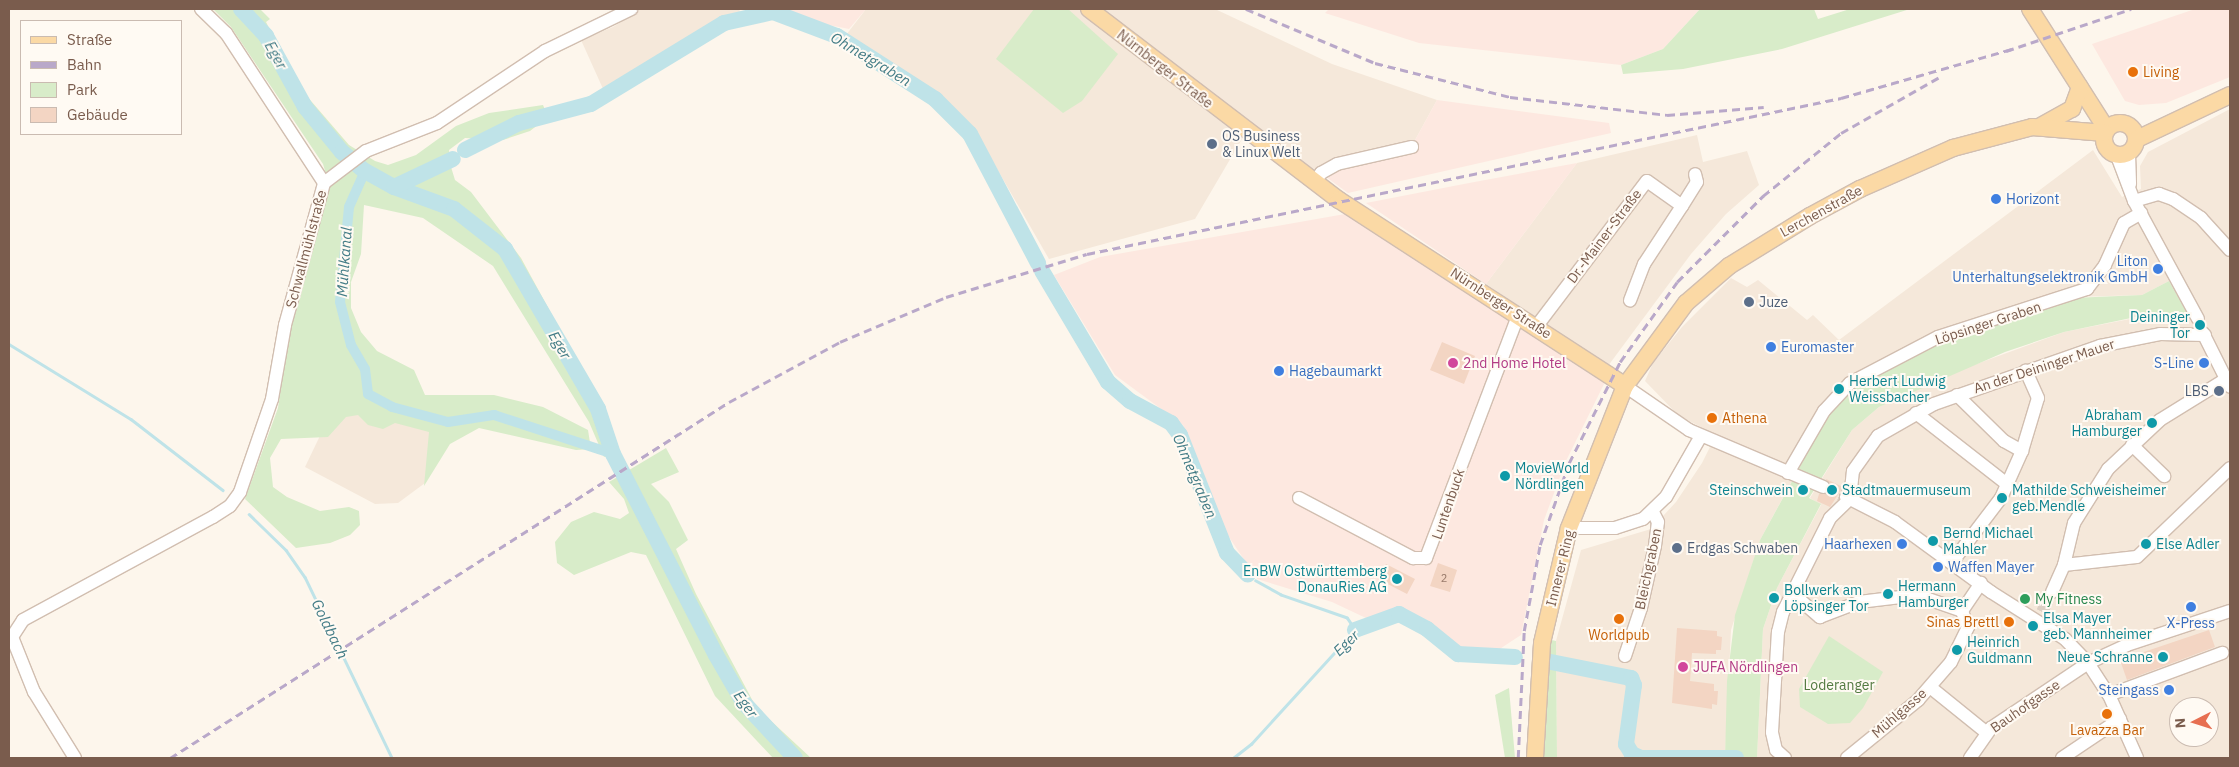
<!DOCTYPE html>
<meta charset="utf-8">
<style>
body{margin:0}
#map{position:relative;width:2239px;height:767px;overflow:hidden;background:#fdf6ec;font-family:"IBM Plex Sans",sans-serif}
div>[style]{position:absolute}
.residential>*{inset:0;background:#f5e8da}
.commercial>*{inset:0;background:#fde8e0}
.green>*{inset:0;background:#d8ecc9}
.stream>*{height:2.5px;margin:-1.25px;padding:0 1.25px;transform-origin:1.25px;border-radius:1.25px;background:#bfe3e8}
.canal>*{height:10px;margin:-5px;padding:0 5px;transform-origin:5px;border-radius:5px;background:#bfe3e8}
.river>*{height:16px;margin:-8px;padding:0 8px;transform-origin:8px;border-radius:8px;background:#bfe3e8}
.building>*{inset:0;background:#f3d5c3}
.minor-tunnel>*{height:12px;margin-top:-6px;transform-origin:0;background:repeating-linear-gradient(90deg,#dcd0c4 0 12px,transparent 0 18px)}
.roads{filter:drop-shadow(1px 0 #d1beb0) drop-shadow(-1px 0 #d1beb0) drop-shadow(0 1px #d1beb0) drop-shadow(0 -1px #d1beb0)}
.minor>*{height:12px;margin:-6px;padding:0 6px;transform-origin:6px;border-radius:6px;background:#fff}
.major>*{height:16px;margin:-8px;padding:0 8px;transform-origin:8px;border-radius:8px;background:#fbd9a5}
.major>.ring{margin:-8px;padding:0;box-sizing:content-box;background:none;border:16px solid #fbd9a5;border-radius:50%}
.rail>*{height:2.5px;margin-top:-1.25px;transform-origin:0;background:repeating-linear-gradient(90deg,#b9a8c9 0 8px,transparent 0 13px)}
.dots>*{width:14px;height:14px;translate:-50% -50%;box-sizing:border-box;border:2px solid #fffaf3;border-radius:50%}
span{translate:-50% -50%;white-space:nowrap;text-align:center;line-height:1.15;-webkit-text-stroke:4px #fffaf3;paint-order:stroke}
.number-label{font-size:11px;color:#987a6a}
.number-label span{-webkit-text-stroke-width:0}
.street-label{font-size:14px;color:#7a5c4d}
.food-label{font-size:14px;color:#c56008}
.left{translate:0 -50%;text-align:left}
.right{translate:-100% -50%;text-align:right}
.service-label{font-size:14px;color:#4e5e75}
.shop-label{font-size:14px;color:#366cbe}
.culture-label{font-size:14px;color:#0d838f}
.hotel-label{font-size:14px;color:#b23c85}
.leisure-label{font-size:14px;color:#27864d}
.park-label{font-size:14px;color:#537a41}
.water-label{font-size:15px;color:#437c86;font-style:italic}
.frame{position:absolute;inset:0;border:10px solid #7a5c4d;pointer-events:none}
.legend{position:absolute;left:20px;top:20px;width:162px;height:115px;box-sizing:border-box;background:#fffaf3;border:1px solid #cabbb1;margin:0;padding:6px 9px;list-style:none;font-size:15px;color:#7a5c4d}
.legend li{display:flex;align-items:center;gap:10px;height:25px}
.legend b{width:25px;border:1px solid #cabbb1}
.north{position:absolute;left:2169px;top:697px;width:50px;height:50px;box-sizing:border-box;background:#fffaf3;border:1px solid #cabbb1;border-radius:50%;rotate:265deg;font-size:14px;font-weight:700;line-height:20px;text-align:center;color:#7a5c4d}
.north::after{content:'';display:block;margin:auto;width:18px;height:22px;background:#e76f51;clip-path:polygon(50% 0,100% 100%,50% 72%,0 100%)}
</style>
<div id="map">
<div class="residential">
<i style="clip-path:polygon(641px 9px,738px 9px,742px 13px,696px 33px,604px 91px,581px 40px,613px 27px)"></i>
<i style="clip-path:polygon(866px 9px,1215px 9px,1332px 64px,1437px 100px,1414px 142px,1317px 171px,1249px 127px,1195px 219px,1049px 259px,981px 141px,933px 93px,846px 35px)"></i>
<i style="clip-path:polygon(evenodd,2230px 109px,2230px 758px,1757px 758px,1763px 629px,1777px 588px,1821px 505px,1810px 498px,1852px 430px,1879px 407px,1941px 377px,2064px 332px,2155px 314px,2161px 320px,2187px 315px,2169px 281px,2142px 295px,2074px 297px,1855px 387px,1828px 414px,1760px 540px,1731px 630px,1725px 758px,1557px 758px,1556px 641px,1581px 550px,1651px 529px,1676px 502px,1702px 463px,1716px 435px,1678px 415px,1645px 381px,1653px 363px,1682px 327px,1731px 278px,1747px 287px,1758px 280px,1807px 320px,1813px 315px,1839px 340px,2093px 150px,2122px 197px,2141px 189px,2140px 166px,2148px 152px,2230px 109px,2179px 707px,2209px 707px,2209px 737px,2179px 737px,2179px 707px)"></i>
<i style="clip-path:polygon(1697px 135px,1703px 162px,1747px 151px,1759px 185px,1726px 214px,1691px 254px,1608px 366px,1486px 284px,1577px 163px)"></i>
<i style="clip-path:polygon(341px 392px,439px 433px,425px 483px,398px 503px,375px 504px,305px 467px)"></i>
</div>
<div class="commercial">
<i style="clip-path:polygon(769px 9px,866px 9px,849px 29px,788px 17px)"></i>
<i style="clip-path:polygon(1329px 9px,1700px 9px,1663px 49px,1621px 65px,1419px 43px,1325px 13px)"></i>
<i style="clip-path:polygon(2195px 9px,2230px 9px,2230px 77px,2166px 103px,2139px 105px,2125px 101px,2092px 44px)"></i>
<i style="clip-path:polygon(1437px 100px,1609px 123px,1611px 133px,1348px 193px,1326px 177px,1336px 168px,1415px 153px,1414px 142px)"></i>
<i style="clip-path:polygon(1577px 163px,1486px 284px,1366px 203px,1469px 183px)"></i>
<i style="clip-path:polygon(1345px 214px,1605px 382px,1566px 461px,1544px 520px,1521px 635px,1492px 654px,1457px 649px,1395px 608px,1368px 619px,1332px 602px,1257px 579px,1221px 525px,1183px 425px,1115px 375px,1054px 275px,1100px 257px)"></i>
</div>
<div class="green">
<i style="clip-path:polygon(213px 9px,260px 9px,270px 19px,266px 22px,299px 87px,349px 145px,375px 161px,388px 165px,416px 155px,456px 126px,489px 113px,543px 105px,548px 117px,530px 131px,503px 140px,465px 138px,449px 150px,451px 167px,455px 180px,471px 192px,521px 258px,607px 416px,607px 429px,619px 449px,604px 457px,589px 422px,493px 266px,423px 218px,364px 205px,361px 254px,351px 282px,351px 308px,361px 332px,377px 351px,414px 370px,425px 395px,494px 395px,543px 407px,588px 430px,591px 449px,576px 450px,479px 428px,450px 444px,424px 486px,429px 432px,395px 423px,383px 429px,368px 425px,358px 415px,346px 417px,328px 437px,281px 439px,270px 458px,273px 487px,287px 497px,320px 511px,349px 507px,359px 511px,360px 525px,350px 535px,330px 543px,296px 548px,245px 499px,278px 408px,291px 314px,329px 184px,323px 164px,231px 27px)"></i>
<i style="clip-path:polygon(1034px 9px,1068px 9px,1118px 54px,1082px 101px,1063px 113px,996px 59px)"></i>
<i style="clip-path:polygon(1700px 9px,1814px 9px,1818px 19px,1850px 9px,1910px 9px,1782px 49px,1683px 69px,1623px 74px,1621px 65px,1663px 49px)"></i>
<i style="clip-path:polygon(2169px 281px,2188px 315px,2161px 320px,2155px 313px,2064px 332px,2005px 352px,1879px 407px,1852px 430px,1809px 498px,1821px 504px,1777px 588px,1763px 629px,1757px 758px,1725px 758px,1727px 681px,1735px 615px,1760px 540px,1828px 415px,1856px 387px,1948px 339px,2072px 298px,2142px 295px)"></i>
<i style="clip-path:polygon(666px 448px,679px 472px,651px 484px,669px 502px,688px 540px,676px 549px,696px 594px,756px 707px,811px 758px,773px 758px,715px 696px,646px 555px,631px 552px,574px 575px,557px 563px,555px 542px,571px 522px,594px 512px,620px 519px,629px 513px,624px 499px,609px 482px)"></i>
<i style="clip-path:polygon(1829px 636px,1883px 672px,1863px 708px,1850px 723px,1828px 724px,1800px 707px,1799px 689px)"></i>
<i style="clip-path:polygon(1547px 639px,1556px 641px,1557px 758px,1541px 758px)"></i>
<i style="clip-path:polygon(1509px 688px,1515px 758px,1505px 758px,1495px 695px)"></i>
</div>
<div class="stream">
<i style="left:9px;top:344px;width:143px;rotate:31.6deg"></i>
<i style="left:131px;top:419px;width:116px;rotate:37.7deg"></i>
<i style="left:249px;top:514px;width:52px;rotate:44.2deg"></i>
<i style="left:286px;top:550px;width:33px;rotate:55deg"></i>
<i style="left:305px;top:577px;width:201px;rotate:64.3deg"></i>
<i style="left:1233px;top:758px;width:23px;rotate:-38deg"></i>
<i style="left:1251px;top:744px;width:154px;rotate:-47.6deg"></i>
<i style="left:1355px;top:630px;width:14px;rotate:-124deg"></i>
<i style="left:1347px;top:618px;width:70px;rotate:-160.8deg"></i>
<i style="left:1281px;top:595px;width:29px;rotate:-151deg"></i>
</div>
<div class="canal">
<i style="left:365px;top:171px;width:39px;rotate:114deg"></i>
<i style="left:349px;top:207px;width:95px;rotate:95.4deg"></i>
<i style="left:340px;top:302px;width:44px;rotate:75.7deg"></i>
<i style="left:351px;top:345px;width:28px;rotate:60deg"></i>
<i style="left:365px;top:369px;width:25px;rotate:83deg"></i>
<i style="left:368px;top:394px;width:27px;rotate:28deg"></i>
<i style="left:392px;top:407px;width:58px;rotate:15deg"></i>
<i style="left:448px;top:422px;width:47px;rotate:-8.7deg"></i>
<i style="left:494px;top:415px;width:125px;rotate:18.1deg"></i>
</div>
<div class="river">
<i style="left:241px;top:9px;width:37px;rotate:47deg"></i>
<i style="left:266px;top:36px;width:81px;rotate:61.2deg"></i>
<i style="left:305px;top:107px;width:58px;rotate:50.6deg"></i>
<i style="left:342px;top:152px;width:30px;rotate:40deg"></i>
<i style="left:365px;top:171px;width:33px;rotate:29deg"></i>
<i style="left:394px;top:187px;width:64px;rotate:20.1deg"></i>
<i style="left:454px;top:209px;width:65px;rotate:38.1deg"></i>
<i style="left:505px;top:249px;width:185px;rotate:59.8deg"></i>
<i style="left:598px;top:409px;width:47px;rotate:71.6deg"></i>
<i style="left:613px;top:454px;width:226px;rotate:62.9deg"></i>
<i style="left:716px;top:655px;width:54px;rotate:60.1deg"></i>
<i style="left:743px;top:702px;width:76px;rotate:47.1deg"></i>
<i style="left:465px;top:150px;width:60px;rotate:-26.6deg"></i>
<i style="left:519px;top:123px;width:74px;rotate:-14.8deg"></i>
<i style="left:591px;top:104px;width:156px;rotate:-31.3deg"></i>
<i style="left:724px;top:23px;width:50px;rotate:-12.7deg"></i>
<i style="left:773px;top:12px;width:68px;rotate:20.6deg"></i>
<i style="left:837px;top:36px;width:117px;rotate:32.7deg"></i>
<i style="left:935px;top:99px;width:49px;rotate:45deg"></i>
<i style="left:970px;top:134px;width:146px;rotate:62.2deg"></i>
<i style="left:394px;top:187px;width:65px;rotate:-25.4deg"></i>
<i style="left:1042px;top:271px;width:129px;rotate:59.3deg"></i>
<i style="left:1108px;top:382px;width:29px;rotate:41deg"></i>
<i style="left:1130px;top:401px;width:47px;rotate:28.2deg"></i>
<i style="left:1171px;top:423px;width:15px;rotate:53deg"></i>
<i style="left:1180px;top:435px;width:127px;rotate:68.3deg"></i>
<i style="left:1227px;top:553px;width:30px;rotate:46deg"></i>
<i style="left:1355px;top:630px;width:47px;rotate:-20deg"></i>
<i style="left:1399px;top:614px;width:32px;rotate:28deg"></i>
<i style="left:1427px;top:629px;width:40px;rotate:39deg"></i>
<i style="left:1458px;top:654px;width:57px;rotate:3deg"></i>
<i style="left:1551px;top:662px;width:82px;rotate:11.3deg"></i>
<i style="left:1631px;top:678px;width:8px;rotate:67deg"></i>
<i style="left:1634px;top:685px;width:60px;rotate:97.7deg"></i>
<i style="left:1626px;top:744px;width:12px;rotate:59deg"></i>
<i style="left:1632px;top:754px;width:10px;rotate:24deg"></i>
<i style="left:1641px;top:758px;width:95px"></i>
</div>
<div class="building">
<i style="clip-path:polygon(1442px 342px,1475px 356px,1464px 384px,1430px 370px)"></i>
<i style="clip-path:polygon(1826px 479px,1843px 487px,1830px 507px,1817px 501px,1819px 494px,1831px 490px)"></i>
<i style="clip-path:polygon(1438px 563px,1457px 570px,1450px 592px,1430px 586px)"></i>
<i style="clip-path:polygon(1386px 564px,1415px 579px,1407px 594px,1378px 579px)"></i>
<i style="clip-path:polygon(1677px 628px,1717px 631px,1717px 636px,1722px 637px,1721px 650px,1716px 650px,1716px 654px,1692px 653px,1690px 681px,1714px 684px,1714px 691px,1718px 691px,1717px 705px,1712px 704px,1712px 709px,1672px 703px)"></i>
<i style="clip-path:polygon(2209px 630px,2215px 647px,2127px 680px,2120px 660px)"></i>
</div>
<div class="minor-tunnel">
<i style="left:1823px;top:487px;width:25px;rotate:23deg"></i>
<i style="left:2042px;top:612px;width:22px;rotate:-63deg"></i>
</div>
<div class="roads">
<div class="minor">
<i style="left:201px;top:9px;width:35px;rotate:44deg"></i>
<i style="left:226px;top:33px;width:179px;rotate:56.8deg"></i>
<i style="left:2129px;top:154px;width:30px;rotate:88deg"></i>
<i style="left:2117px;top:156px;width:48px;rotate:69.3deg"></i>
<i style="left:2134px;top:201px;width:134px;rotate:61.5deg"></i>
<i style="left:1315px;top:182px;width:11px;rotate:-56deg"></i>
<i style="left:1321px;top:173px;width:18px;rotate:-29deg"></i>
<i style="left:1337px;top:164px;width:77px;rotate:-12.8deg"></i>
<i style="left:2134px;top:201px;width:26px;rotate:-16deg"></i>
<i style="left:2159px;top:194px;width:15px;rotate:20deg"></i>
<i style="left:2173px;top:199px;width:34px;rotate:34deg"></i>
<i style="left:2201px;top:218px;width:43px;rotate:47.8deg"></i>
<i style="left:1682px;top:206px;width:28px;rotate:-58deg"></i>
<i style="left:1697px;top:182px;width:8px;rotate:-104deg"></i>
<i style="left:1536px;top:327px;width:183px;rotate:-52.8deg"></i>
<i style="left:1647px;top:181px;width:43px;rotate:35.5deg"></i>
<i style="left:1682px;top:206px;width:69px;rotate:123.2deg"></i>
<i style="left:1644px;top:264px;width:39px;rotate:111deg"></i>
<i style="left:2203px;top:333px;width:60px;rotate:63.4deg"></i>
<i style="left:1625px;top:386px;width:78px;rotate:34.5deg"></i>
<i style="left:1689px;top:430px;width:146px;rotate:23deg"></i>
<i style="left:1957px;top:395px;width:66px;rotate:44.4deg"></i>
<i style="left:2004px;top:441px;width:21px;rotate:29deg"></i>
<i style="left:1916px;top:413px;width:117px;rotate:38deg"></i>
<i style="left:2132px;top:445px;width:45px;rotate:44.1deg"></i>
<i style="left:1788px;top:473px;width:72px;rotate:-59.9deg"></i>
<i style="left:1824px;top:411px;width:38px;rotate:-47deg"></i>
<i style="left:1850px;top:383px;width:99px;rotate:-27.6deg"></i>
<i style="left:1938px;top:337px;width:157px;rotate:-17.9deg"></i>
<i style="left:2087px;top:289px;width:30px;rotate:-53deg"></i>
<i style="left:2105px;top:265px;width:46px;rotate:-65.7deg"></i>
<i style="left:2124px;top:223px;width:20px;rotate:-30deg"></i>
<i style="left:1846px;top:497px;width:55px;rotate:27deg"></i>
<i style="left:1895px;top:522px;width:119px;rotate:36.1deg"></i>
<i style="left:1991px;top:592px;width:88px;rotate:32.4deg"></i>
<i style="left:2065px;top:639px;width:33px;rotate:46deg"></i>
<i style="left:2088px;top:663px;width:38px;rotate:57deg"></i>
<i style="left:2109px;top:695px;width:69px;rotate:66deg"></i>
<i style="left:1299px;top:498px;width:129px;rotate:27.8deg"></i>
<i style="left:1413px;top:558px;width:13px"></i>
<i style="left:1426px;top:558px;width:259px;rotate:-69.2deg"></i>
<i style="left:1569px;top:528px;width:46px"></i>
<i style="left:1615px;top:528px;width:29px;rotate:-18deg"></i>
<i style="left:1643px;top:519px;width:32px;rotate:-44deg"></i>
<i style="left:1666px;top:497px;width:70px;rotate:-60.2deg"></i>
<i style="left:1953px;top:561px;width:79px;rotate:-52.7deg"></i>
<i style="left:2001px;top:498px;width:51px;rotate:-65.9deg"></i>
<i style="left:2022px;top:451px;width:55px;rotate:-73.2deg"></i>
<i style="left:2038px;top:398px;width:30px;rotate:-114deg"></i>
<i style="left:2064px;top:565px;width:73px;rotate:-6.3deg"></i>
<i style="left:2137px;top:557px;width:129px;rotate:-43.7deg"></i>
<i style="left:2052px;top:592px;width:30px;rotate:-66deg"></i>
<i style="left:2064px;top:565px;width:43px;rotate:-76.6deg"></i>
<i style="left:2074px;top:523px;width:64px;rotate:-57.8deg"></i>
<i style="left:2108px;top:469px;width:71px;rotate:-43.3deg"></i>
<i style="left:2160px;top:420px;width:78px;rotate:-31.8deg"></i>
<i style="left:1792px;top:593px;width:37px;rotate:41deg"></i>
<i style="left:1820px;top:617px;width:42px;rotate:-21deg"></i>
<i style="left:1859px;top:602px;width:42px;rotate:-6.8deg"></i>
<i style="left:1901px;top:597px;width:27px;rotate:4deg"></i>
<i style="left:1928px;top:599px;width:36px;rotate:19deg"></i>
<i style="left:1962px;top:611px;width:34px;rotate:-56deg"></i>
<i style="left:1625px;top:656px;width:51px;rotate:-71.6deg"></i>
<i style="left:1641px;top:608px;width:64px;rotate:-77.3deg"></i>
<i style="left:1655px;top:546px;width:24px;rotate:-83deg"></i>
<i style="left:1658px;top:522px;width:11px;rotate:-117deg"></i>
<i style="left:1930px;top:687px;width:73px;rotate:38.9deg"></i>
<i style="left:2109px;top:695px;width:121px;rotate:-20.4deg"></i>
<i style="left:75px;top:758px;width:78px;rotate:-121.8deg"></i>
<i style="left:34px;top:692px;width:59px;rotate:-111.8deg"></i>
<i style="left:12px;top:637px;width:20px;rotate:-57deg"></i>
<i style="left:23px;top:620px;width:216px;rotate:-28.5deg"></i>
<i style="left:213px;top:517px;width:20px;rotate:-33deg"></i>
<i style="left:230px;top:506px;width:17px;rotate:-54deg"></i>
<i style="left:240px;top:492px;width:98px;rotate:-71deg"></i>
<i style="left:272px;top:399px;width:75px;rotate:-80deg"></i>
<i style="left:285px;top:325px;width:147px;rotate:-74.6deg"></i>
<i style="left:324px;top:183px;width:53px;rotate:-37.3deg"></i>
<i style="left:366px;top:151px;width:76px;rotate:-21.5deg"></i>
<i style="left:437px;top:123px;width:130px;rotate:-33.7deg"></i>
<i style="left:545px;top:51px;width:96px;rotate:-26deg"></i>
<i style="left:1785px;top:758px;width:12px;rotate:-138deg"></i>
<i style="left:1776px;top:750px;width:18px;rotate:-103deg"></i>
<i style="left:1772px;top:732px;width:100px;rotate:-86.6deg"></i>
<i style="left:1778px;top:632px;width:21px;rotate:-76deg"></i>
<i style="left:1783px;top:612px;width:105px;rotate:-63.4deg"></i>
<i style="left:1830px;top:518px;width:28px;rotate:-44deg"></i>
<i style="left:1850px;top:499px;width:28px;rotate:-84deg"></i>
<i style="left:1853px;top:471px;width:43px;rotate:-54.5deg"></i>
<i style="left:1878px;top:436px;width:64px;rotate:-29.7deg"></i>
<i style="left:1934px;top:404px;width:176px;rotate:-19.3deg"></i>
<i style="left:2100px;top:346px;width:61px;rotate:-11.3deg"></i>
<i style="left:2160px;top:334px;width:45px;rotate:1.3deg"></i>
<i style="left:1847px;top:758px;width:92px;rotate:-39.2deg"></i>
<i style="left:1918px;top:700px;width:50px;rotate:-49deg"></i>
<i style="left:1951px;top:662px;width:39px;rotate:-64deg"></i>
<i style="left:1968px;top:627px;width:17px;rotate:-111deg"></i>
<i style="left:1970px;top:758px;width:37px;rotate:-55deg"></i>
<i style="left:1991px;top:728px;width:117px;rotate:-33.8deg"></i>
<i style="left:2088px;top:663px;width:43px;rotate:-24.8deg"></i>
<i style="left:2127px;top:645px;width:108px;rotate:-18.3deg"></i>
<i style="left:2062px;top:758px;width:70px;rotate:-33.9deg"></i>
</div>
<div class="major">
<i style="left:1089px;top:9px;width:315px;rotate:37.4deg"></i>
<i style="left:1339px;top:200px;width:341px;rotate:33deg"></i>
<i style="left:2030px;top:9px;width:143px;rotate:57.5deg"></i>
<i class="ring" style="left:2104px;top:123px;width:16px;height:16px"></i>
<i style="left:2039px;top:127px;width:38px;rotate:-29deg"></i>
<i style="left:2072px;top:109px;width:23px;rotate:-70deg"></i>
<i style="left:2137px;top:139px;width:103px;rotate:-25.3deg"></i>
<i style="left:1535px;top:758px;width:115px;rotate:-86.5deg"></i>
<i style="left:1542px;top:643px;width:118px;rotate:-76.8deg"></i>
<i style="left:1569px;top:528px;width:153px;rotate:-68.5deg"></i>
<i style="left:1625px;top:386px;width:103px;rotate:-53.7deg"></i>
<i style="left:1686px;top:303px;width:57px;rotate:-40.7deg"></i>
<i style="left:1729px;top:266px;width:95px;rotate:-31.7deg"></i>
<i style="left:1810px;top:216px;width:57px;rotate:-28.4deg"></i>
<i style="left:1860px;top:189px;width:102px;rotate:-23.8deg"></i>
<i style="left:1953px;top:148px;width:82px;rotate:-14.9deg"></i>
<i style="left:2032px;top:127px;width:73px;rotate:4.7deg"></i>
</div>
</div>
<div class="rail">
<i style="left:1246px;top:9px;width:140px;rotate:22.7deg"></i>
<i style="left:1375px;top:63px;width:139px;rotate:14.1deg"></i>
<i style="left:1510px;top:97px;width:158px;rotate:6.5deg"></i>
<i style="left:1667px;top:115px;width:97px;rotate:-4.7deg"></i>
<i style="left:2006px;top:51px;width:132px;rotate:-18.6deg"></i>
<i style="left:170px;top:758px;width:663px;rotate:-32.49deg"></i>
<i style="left:729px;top:402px;width:126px;rotate:-28.4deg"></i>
<i style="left:840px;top:342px;width:115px;rotate:-23deg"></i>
<i style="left:946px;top:297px;width:147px;rotate:-17deg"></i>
<i style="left:1087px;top:254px;width:770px;rotate:-11.69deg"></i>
<i style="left:1841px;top:98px;width:178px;rotate:-16deg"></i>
<i style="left:1518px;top:758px;width:127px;rotate:-87.3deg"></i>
<i style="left:1524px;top:631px;width:87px;rotate:-79.5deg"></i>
<i style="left:1540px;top:545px;width:87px;rotate:-70.5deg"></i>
<i style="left:1569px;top:463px;width:113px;rotate:-63.2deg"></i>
<i style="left:1620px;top:362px;width:98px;rotate:-54.5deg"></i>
<i style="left:1677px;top:282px;width:122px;rotate:-45deg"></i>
<i style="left:1763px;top:196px;width:100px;rotate:-38.9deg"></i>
<i style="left:1841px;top:133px;width:112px;rotate:-29.6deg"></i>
</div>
<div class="dots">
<i style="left:2133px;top:72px;background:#e8710a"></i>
<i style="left:1212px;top:144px;background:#5c6f8a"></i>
<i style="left:1996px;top:199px;background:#3f7fe0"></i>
<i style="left:2158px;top:269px;background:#3f7fe0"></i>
<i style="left:1749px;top:302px;background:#5c6f8a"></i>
<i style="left:2200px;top:325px;background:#0f9aa8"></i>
<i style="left:1771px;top:347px;background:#3f7fe0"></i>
<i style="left:1453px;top:363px;background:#d1479c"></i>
<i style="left:2204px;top:363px;background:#3f7fe0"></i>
<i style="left:1279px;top:371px;background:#3f7fe0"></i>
<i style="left:1839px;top:389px;background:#0f9aa8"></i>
<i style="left:2219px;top:391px;background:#5c6f8a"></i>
<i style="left:1712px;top:418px;background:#e8710a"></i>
<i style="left:2152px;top:423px;background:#0f9aa8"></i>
<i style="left:1505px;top:476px;background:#0f9aa8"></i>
<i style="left:1803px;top:490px;background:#0f9aa8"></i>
<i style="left:1832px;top:490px;background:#0f9aa8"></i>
<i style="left:2002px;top:498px;background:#0f9aa8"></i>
<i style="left:1933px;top:541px;background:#0f9aa8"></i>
<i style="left:1902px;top:544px;background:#3f7fe0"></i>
<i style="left:2146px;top:544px;background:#0f9aa8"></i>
<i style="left:1677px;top:548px;background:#5c6f8a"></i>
<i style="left:1938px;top:567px;background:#3f7fe0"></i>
<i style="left:1397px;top:579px;background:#0f9aa8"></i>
<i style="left:1888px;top:594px;background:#0f9aa8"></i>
<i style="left:1774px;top:598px;background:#0f9aa8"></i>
<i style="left:2025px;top:599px;background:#2e9e5b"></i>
<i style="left:2191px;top:607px;background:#3f7fe0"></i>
<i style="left:1619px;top:619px;background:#e8710a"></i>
<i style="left:2009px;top:622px;background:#e8710a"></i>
<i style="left:2033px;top:626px;background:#0f9aa8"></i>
<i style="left:1957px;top:650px;background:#0f9aa8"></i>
<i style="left:2163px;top:657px;background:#0f9aa8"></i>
<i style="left:1683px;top:667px;background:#d1479c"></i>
<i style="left:2169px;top:690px;background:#3f7fe0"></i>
<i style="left:2107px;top:714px;background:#e8710a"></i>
</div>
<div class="number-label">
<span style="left:1444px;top:578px">2</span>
</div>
<div class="street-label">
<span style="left:1165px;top:69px;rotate:38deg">Nürnberger Straße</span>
<span style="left:1821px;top:211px;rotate:-29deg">Lerchenstraße</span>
<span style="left:1604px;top:236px;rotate:-53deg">Dr.-Mainer-Straße</span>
<span style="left:306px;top:249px;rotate:-75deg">Schwallmühlstraße</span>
<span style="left:1501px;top:303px;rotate:33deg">Nürnberger Straße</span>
<span style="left:1988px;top:323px;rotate:-18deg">Löpsinger Graben</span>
<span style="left:2044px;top:366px;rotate:-18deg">An der Deininger Mauer</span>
<span style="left:1448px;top:504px;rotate:-71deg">Luntenbuck</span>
<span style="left:1560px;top:568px;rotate:-76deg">Innerer Ring</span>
<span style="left:1648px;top:569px;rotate:-78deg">Bleichgraben</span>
<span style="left:2025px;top:706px;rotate:-35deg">Bauhofgasse</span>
<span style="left:1899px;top:713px;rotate:-41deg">Mühlgasse</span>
</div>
<div class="food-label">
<span class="left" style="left:2143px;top:72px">Living</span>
<span class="left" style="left:1722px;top:418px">Athena</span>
<span class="right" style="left:1999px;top:622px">Sinas Brettl</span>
<span style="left:1619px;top:635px">Worldpub</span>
<span style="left:2107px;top:730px">Lavazza Bar</span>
</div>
<div class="service-label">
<span class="left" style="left:1222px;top:144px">OS Business<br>&amp; Linux Welt</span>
<span class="left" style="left:1759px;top:302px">Juze</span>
<span class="right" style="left:2209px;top:391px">LBS</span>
<span class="left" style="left:1687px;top:548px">Erdgas Schwaben</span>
</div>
<div class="shop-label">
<span class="left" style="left:2006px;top:199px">Horizont</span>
<span class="right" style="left:2148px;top:269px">Liton<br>Unterhaltungselektronik GmbH</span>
<span class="left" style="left:1781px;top:347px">Euromaster</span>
<span class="right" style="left:2194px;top:363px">S-Line</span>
<span class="left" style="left:1289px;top:371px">Hagebaumarkt</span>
<span class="right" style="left:1892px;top:544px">Haarhexen</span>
<span class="left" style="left:1948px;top:567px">Waffen Mayer</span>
<span style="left:2191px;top:623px">X-Press</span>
<span class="right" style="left:2159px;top:690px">Steingass</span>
</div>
<div class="culture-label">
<span class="right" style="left:2190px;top:325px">Deininger<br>Tor</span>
<span class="left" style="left:1849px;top:389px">Herbert Ludwig<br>Weissbacher</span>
<span class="right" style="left:2142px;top:423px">Abraham<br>Hamburger</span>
<span class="left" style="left:1515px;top:476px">MovieWorld<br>Nördlingen</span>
<span class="right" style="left:1793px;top:490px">Steinschwein</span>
<span class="left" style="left:1842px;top:490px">Stadtmauermuseum</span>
<span class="left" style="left:2012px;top:498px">Mathilde Schweisheimer<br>geb.Mendle</span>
<span class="left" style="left:1943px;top:541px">Bernd Michael<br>Mahler</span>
<span class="left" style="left:2156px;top:544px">Else Adler</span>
<span class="right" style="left:1387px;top:579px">EnBW Ostwürttemberg<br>DonauRies AG</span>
<span class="left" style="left:1898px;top:594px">Hermann<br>Hamburger</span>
<span class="left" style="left:1784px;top:598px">Bollwerk am<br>Löpsinger Tor</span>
<span class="left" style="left:2043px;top:626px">Elsa Mayer<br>geb. Mannheimer</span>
<span class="left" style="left:1967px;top:650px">Heinrich<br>Guldmann</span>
<span class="right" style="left:2153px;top:657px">Neue Schranne</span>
</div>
<div class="hotel-label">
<span class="left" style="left:1463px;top:363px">2nd Home Hotel</span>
<span class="left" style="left:1693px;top:667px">JUFA Nördlingen</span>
</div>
<div class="leisure-label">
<span class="left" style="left:2035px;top:599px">My Fitness</span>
</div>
<div class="park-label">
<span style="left:1839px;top:685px">Loderanger</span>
</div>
<div class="water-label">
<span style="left:276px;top:55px;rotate:61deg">Eger</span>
<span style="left:871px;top:59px;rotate:31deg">Ohmetgraben</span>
<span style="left:344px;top:262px;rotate:-86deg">Mühlkanal</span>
<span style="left:560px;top:345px;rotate:60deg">Eger</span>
<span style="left:1195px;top:476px;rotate:67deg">Ohmetgraben</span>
<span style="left:330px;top:629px;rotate:64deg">Goldbach</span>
<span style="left:1346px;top:643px;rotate:-44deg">Eger</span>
<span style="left:746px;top:704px;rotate:54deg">Eger</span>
</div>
<div class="frame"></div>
<ul class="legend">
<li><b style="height:6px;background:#fbd9a5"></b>Straße</li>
<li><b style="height:6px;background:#b9a8c9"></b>Bahn</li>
<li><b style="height:14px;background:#d8ecc9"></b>Park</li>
<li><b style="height:14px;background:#f3d5c3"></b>Gebäude</li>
</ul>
<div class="north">N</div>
</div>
